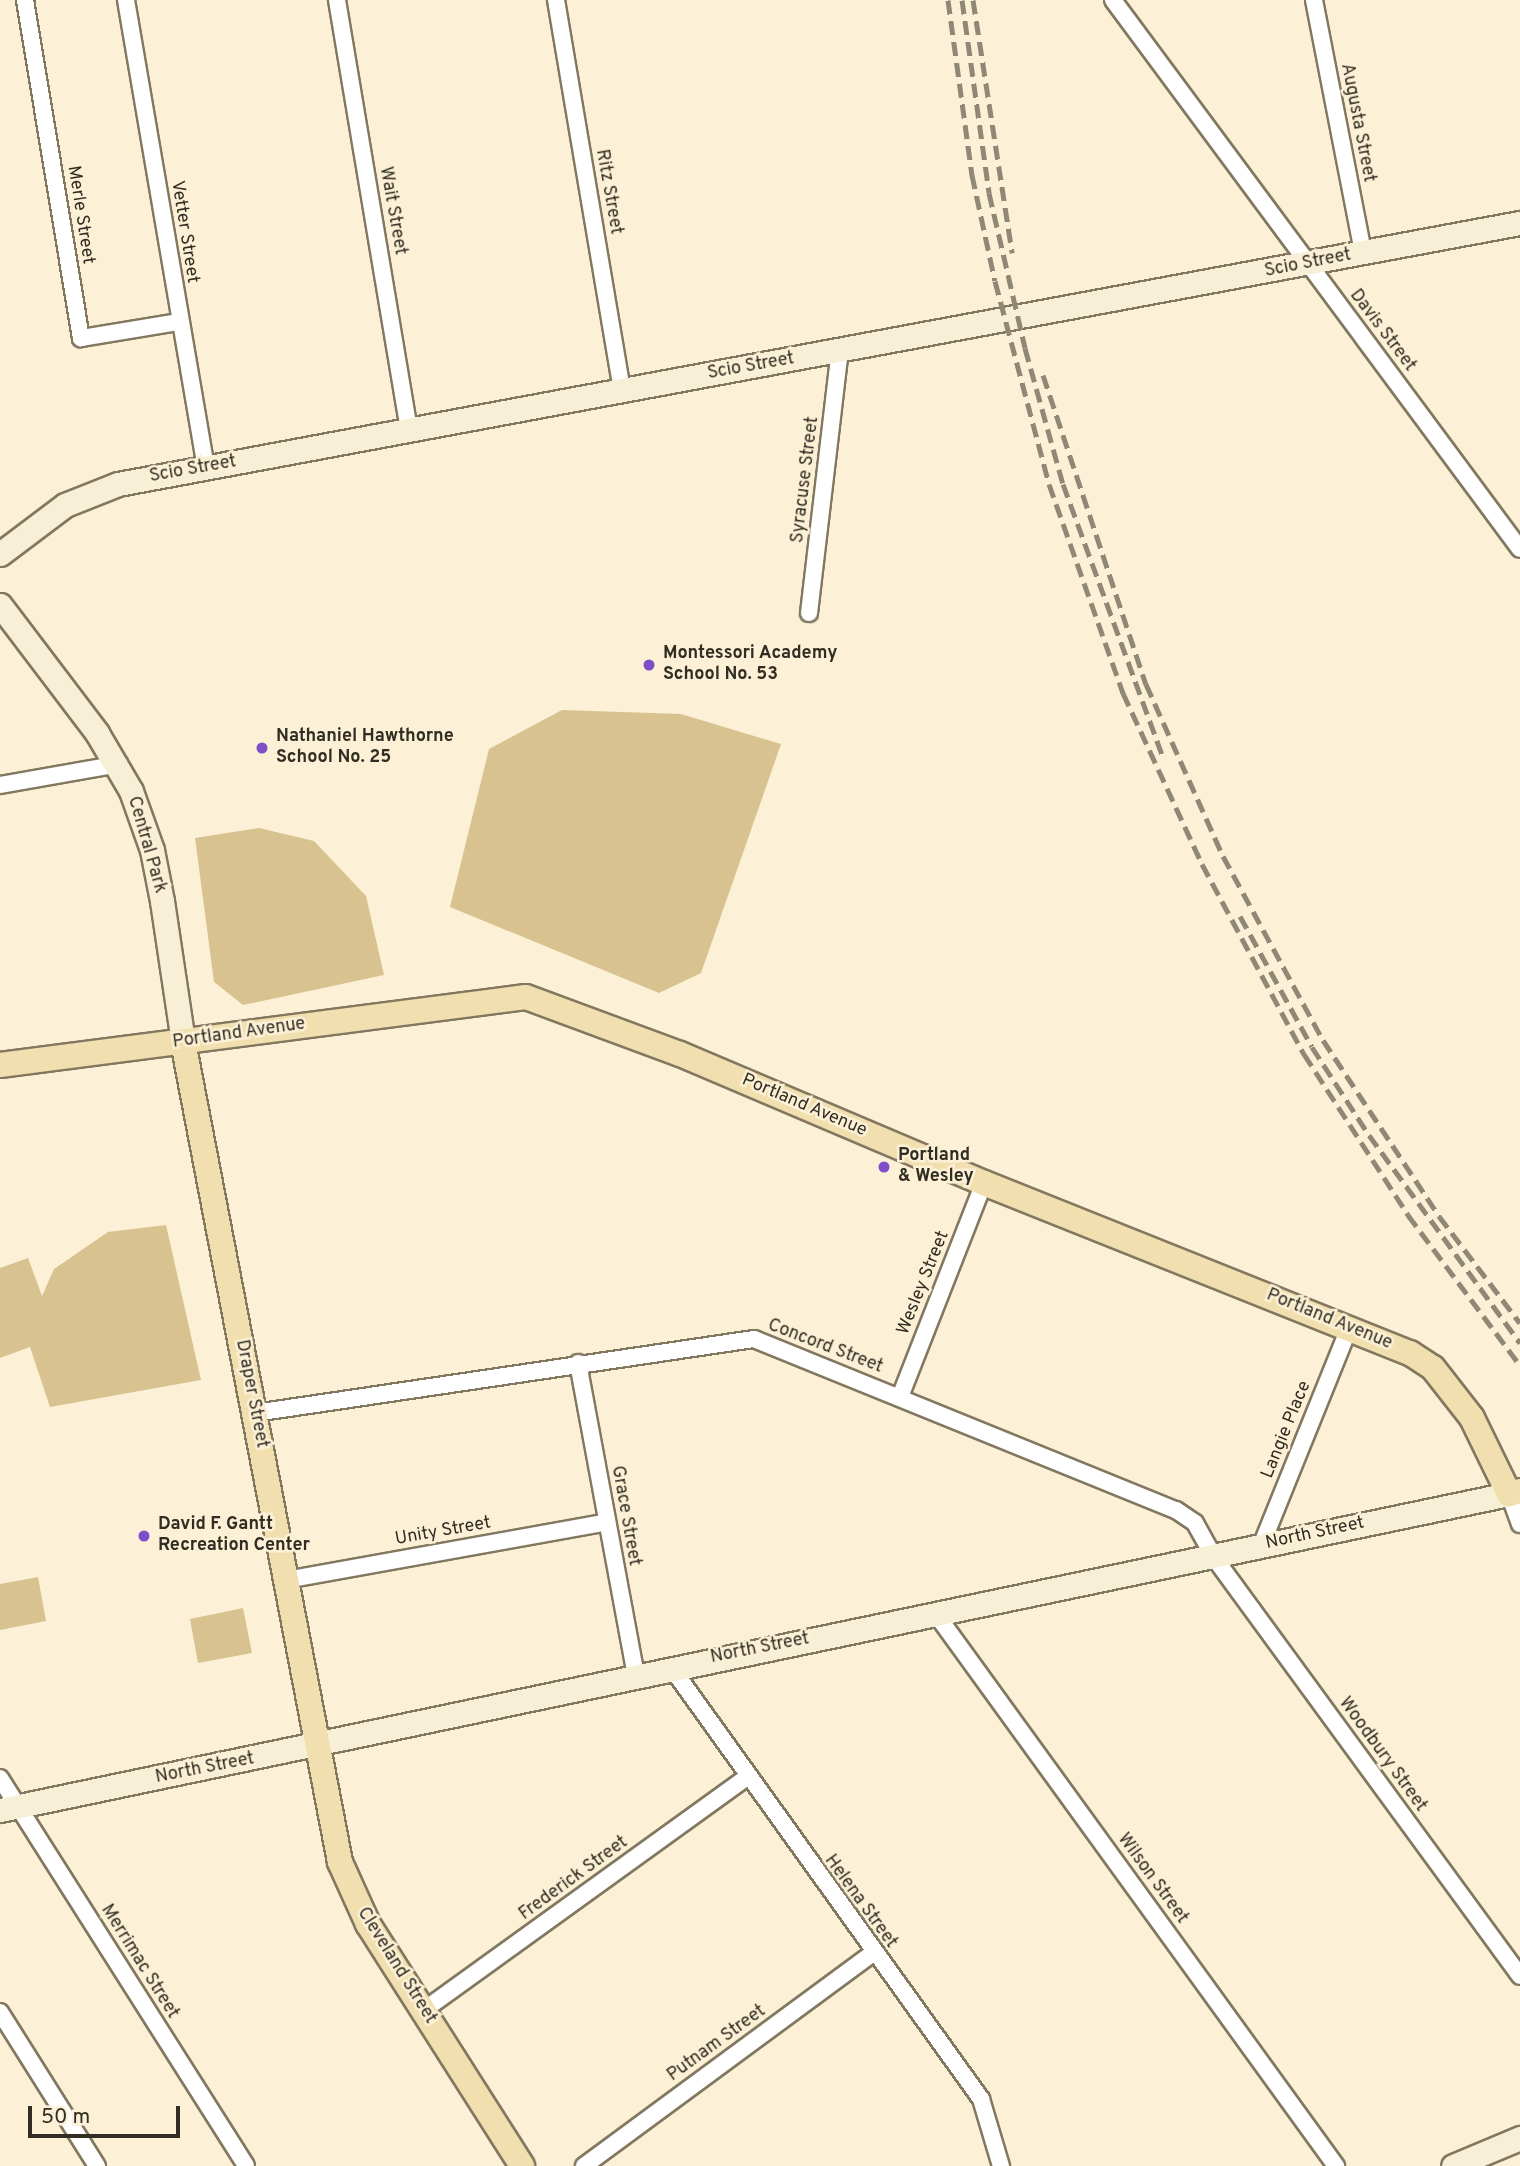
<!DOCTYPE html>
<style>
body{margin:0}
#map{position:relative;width:1520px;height:2166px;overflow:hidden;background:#fcf1d6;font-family:Overpass,sans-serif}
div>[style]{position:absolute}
.green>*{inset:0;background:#d8c290}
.roads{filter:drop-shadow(2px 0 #827860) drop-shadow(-2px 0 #827860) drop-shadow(0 2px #827860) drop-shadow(0 -2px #827860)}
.street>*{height:16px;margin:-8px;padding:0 8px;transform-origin:8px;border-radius:8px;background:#fff}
.secondary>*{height:23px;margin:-11.5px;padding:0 11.5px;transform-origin:11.5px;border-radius:11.5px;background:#f8efd7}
.primary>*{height:24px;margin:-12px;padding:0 12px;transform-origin:12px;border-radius:12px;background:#f2dfaf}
.rail>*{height:5px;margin-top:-2.5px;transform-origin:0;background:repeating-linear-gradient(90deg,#908876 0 14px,transparent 0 21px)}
.dots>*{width:19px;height:19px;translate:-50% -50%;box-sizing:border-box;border:4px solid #fcf1d6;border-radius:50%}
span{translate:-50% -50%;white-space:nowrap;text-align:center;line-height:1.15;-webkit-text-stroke:5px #fcf1d6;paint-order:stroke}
.street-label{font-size:18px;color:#312d23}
.poi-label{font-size:18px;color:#312d23;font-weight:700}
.left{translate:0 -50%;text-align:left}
.scale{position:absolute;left:28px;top:2106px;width:152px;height:32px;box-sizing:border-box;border:4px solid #312d23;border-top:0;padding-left:9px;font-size:21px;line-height:24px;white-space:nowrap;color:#312d23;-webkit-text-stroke:5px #fcf1d6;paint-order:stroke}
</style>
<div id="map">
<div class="green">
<i style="clip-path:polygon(562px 710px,681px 714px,781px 744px,701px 973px,659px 993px,450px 907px,489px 749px)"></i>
<i style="clip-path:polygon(259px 828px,314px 841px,366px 896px,384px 975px,243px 1005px,214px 982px,195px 838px)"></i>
<i style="clip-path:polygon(166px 1225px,201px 1380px,50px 1407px,30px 1347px,0 1358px,0 1268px,28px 1258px,42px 1296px,54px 1269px,108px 1232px)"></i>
<i style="clip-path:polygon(38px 1577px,46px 1621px,0 1630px,0 1584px)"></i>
<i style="clip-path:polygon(243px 1608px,252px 1653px,198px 1663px,190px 1619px)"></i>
</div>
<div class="roads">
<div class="street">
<i style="left:25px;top:0;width:343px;rotate:80.6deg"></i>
<i style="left:81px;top:338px;width:99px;rotate:-9.3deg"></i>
<i style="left:126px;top:0;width:476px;rotate:80.3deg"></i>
<i style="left:337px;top:0;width:434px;rotate:80.5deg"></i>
<i style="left:556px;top:0;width:397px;rotate:80.4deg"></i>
<i style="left:1113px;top:0;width:683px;rotate:53.45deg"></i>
<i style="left:1314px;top:0;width:258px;rotate:79deg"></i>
<i style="left:809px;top:613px;width:264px;rotate:-83.3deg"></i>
<i style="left:0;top:785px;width:121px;rotate:-10deg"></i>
<i style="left:578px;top:1363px;width:317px;rotate:79.5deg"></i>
<i style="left:900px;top:1397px;width:230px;rotate:-68.6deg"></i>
<i style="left:255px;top:1413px;width:504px;rotate:-8.44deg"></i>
<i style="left:754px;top:1339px;width:455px;rotate:22.1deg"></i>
<i style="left:1176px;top:1510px;width:23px;rotate:34deg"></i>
<i style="left:1195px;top:1523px;width:38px;rotate:61deg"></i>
<i style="left:1213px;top:1556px;width:520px;rotate:53.83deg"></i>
<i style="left:1509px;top:1494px;width:32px;rotate:70deg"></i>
<i style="left:1261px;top:1546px;width:235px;rotate:-68deg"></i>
<i style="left:286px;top:1580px;width:326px;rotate:-10.2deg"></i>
<i style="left:936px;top:1614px;width:682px;rotate:54.07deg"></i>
<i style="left:671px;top:1667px;width:532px;rotate:54.34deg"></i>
<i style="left:981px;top:2099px;width:70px;rotate:73.4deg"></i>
<i style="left:0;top:1778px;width:459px;rotate:57.6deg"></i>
<i style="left:424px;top:2010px;width:398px;rotate:-35.8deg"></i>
<i style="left:0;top:2012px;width:182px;rotate:57.8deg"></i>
<i style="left:584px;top:2166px;width:359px;rotate:-36.4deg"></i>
</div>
<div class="secondary">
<i style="left:0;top:554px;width:81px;rotate:-37deg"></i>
<i style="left:65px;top:505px;width:57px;rotate:-21.6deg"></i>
<i style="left:118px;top:484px;width:1426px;rotate:-10.55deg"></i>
<i style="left:0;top:605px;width:161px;rotate:52.8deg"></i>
<i style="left:97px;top:733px;width:67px;rotate:59.6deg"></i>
<i style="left:131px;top:791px;width:63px;rotate:70.4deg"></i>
<i style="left:152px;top:850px;width:52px;rotate:78.9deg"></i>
<i style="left:162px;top:901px;width:143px;rotate:81.5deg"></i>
<i style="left:0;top:1810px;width:1542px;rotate:-11.83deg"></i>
<i style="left:1453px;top:2166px;width:73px;rotate:-22.7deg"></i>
</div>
<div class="primary">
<i style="left:183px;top:1042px;width:835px;rotate:79.16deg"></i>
<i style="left:340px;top:1862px;width:68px;rotate:65.7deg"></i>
<i style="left:368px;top:1924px;width:287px;rotate:57.5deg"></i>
<i style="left:0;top:1065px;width:530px;rotate:-7.37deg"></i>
<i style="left:526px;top:997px;width:164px;rotate:20.3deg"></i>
<i style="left:680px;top:1054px;width:330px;rotate:23deg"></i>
<i style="left:984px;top:1183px;width:459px;rotate:21.8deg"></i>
<i style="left:1410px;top:1353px;width:27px;rotate:33deg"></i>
<i style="left:1433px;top:1368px;width:63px;rotate:52deg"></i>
<i style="left:1472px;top:1418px;width:85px;rotate:64deg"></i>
<i style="left:1509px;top:1494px;width:11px;rotate:-15deg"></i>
</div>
</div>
<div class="rail">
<i style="left:948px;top:0;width:177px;rotate:82.2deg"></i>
<i style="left:972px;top:175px;width:108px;rotate:77.8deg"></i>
<i style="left:995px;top:281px;width:210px;rotate:75.1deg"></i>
<i style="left:1049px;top:484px;width:222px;rotate:70.5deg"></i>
<i style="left:1123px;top:693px;width:188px;rotate:65.2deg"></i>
<i style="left:1202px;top:864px;width:216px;rotate:61.8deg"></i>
<i style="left:1304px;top:1054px;width:192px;rotate:57.1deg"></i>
<i style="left:1408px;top:1215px;width:187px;rotate:53.3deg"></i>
<i style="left:962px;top:0;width:195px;rotate:82deg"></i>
<i style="left:989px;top:193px;width:159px;rotate:76.9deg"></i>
<i style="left:1025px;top:348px;width:141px;rotate:74.4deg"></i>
<i style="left:1063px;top:484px;width:292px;rotate:69.9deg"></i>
<i style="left:973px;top:0;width:256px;rotate:81.2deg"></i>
<i style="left:1043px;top:375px;width:326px;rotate:71.6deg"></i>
<i style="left:1146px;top:684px;width:188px;rotate:65.9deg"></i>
<i style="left:1223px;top:856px;width:209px;rotate:61.5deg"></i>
<i style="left:1323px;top:1040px;width:211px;rotate:56.6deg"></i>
<i style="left:1439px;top:1216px;width:134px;rotate:52.9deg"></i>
<i style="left:1240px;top:916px;width:149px;rotate:61.2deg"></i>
<i style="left:1312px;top:1047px;width:105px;rotate:57.1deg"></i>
<i style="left:1369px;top:1135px;width:257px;rotate:54deg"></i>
</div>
<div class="dots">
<i style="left:649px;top:665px;background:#7d4ec6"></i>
<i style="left:262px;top:748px;background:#7d4ec6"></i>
<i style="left:884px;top:1167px;background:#7d4ec6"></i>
<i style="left:144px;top:1536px;background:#7d4ec6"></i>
</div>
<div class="street-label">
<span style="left:1357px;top:123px;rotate:79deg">Augusta Street</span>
<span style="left:608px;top:192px;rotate:80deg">Ritz Street</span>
<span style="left:392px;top:211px;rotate:80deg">Wait Street</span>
<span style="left:80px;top:215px;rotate:81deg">Merle Street</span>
<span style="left:184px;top:232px;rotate:81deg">Vetter Street</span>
<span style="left:1308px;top:264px;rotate:-11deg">Scio Street</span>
<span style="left:1382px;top:331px;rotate:53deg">Davis Street</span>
<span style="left:751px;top:367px;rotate:-10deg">Scio Street</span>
<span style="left:193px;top:470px;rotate:-10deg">Scio Street</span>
<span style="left:806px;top:480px;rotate:-83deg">Syracuse Street</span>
<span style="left:146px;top:845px;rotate:74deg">Central Park</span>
<span style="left:239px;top:1034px;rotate:-8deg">Portland Avenue</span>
<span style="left:804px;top:1106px;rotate:23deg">Portland Avenue</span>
<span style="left:924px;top:1283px;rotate:-68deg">Wesley Street</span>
<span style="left:1329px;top:1320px;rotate:22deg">Portland Avenue</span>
<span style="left:825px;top:1347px;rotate:21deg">Concord Street</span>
<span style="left:251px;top:1394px;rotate:79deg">Draper Street</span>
<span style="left:1287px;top:1430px;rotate:-68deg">Langie Place</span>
<span style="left:625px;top:1516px;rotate:80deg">Grace Street</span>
<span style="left:443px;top:1532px;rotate:-10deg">Unity Street</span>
<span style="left:1315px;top:1534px;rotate:-12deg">North Street</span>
<span style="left:760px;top:1649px;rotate:-11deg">North Street</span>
<span style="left:1382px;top:1755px;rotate:54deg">Woodbury Street</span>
<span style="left:205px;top:1769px;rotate:-11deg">North Street</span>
<span style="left:574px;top:1879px;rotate:-36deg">Frederick Street</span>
<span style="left:1152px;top:1879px;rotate:54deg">Wilson Street</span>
<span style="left:860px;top:1902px;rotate:54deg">Helena Street</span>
<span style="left:139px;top:1962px;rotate:58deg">Merrimac Street</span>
<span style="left:396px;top:1966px;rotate:58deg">Cleveland Street</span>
<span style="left:717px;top:2044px;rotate:-36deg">Putnam Street</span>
</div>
<div class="poi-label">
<span class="left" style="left:663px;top:665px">Montessori Academy<br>School No. 53</span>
<span class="left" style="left:276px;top:748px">Nathaniel Hawthorne<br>School No. 25</span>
<span class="left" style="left:898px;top:1167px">Portland<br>&amp; Wesley</span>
<span class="left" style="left:158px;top:1536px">David F. Gantt<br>Recreation Center</span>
</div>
<div class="scale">50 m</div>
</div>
